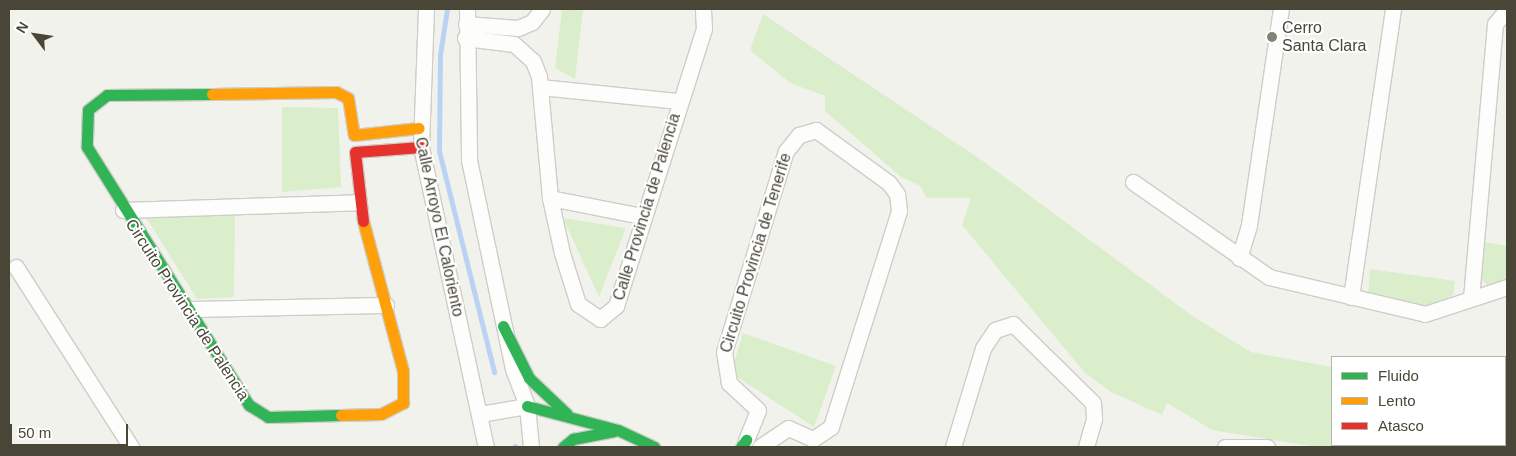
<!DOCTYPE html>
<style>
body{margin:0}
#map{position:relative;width:1516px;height:456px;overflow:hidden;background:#f2f2ed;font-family:Helvetica,sans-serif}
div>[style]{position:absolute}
.green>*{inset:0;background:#daeecc}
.stream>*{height:5px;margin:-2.5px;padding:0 2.5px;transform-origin:2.5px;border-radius:2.5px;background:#bbd3f2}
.roads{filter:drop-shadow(1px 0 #cecdc7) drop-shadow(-1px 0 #cecdc7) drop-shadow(0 1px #cecdc7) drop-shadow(0 -1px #cecdc7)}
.street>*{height:15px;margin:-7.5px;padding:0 7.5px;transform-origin:7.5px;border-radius:7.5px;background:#fdfdfc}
.fast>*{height:11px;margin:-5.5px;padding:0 5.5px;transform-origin:5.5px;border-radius:5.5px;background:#30b455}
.slow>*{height:11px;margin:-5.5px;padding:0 5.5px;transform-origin:5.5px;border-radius:5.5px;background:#ff9f0a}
.jam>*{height:11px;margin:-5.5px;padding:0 5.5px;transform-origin:5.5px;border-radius:5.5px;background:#e5322d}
.dots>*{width:14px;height:14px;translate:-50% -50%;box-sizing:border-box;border:2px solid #fff;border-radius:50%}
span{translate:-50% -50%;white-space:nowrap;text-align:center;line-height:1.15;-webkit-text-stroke:4px #fff;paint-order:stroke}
.poi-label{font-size:16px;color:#4a4637}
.left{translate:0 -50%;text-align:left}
.street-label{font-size:16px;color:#4a4637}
.frame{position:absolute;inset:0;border:10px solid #4a4637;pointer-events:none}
.legend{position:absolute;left:1331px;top:356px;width:175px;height:90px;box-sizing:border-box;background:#fff;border:1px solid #b7b5af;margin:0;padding:6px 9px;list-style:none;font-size:15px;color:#4a4637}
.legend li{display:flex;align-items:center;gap:10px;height:25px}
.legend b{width:25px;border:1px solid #b7b5af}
.north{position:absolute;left:10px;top:10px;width:50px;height:50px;-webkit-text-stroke:4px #fff;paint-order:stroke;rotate:301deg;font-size:14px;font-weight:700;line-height:20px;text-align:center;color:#4a4637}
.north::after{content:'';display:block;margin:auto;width:18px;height:22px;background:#4a4637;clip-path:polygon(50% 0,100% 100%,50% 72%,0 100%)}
.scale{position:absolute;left:10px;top:424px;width:118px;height:22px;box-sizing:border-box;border:2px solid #4a4637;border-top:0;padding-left:6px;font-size:15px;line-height:18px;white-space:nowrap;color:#4a4637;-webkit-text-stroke:4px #fff;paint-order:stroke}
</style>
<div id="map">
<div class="green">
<i style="clip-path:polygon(562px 9px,583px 9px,575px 79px,555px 68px)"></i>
<i style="clip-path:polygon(763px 14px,983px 161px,1194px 317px,1251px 352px,1332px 367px,1332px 445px,1407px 445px,1317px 447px,1212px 430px,1167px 403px,1162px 415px,1111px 392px,1085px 373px,962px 225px,971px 198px,927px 198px,920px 186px,901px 177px,825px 111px,825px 96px,790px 83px,750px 50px)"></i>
<i style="clip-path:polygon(282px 107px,338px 108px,341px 187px,282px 192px)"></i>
<i style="clip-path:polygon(145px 216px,235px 216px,234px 297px,197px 299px)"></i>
<i style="clip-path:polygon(563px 218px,626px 228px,599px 297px)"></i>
<i style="clip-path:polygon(1485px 242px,1507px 246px,1507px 279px,1488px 286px,1481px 279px)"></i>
<i style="clip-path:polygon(1370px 269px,1455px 281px,1453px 295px,1427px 309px,1368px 295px)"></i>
<i style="clip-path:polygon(743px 333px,836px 366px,814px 427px,731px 373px)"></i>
</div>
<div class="stream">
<i style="left:447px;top:9px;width:47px;rotate:98.7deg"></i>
<i style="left:440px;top:55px;width:96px;rotate:90.6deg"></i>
<i style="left:439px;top:151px;width:228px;rotate:76deg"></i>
<i style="left:515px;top:446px;width:1px;rotate:90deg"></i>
</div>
<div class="roads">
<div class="street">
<i style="left:426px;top:9px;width:138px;rotate:92.1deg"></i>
<i style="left:421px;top:147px;width:307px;rotate:77.8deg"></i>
<i style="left:467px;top:9px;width:151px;rotate:89.2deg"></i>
<i style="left:469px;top:160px;width:214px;rotate:78.1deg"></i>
<i style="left:513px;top:369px;width:40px;rotate:69deg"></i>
<i style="left:527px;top:406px;width:41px;rotate:84.4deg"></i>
<i style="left:466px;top:24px;width:52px;rotate:4.4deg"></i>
<i style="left:518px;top:28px;width:15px;rotate:-23deg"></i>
<i style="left:532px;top:22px;width:16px;rotate:-52deg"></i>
<i style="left:465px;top:38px;width:49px;rotate:7deg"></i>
<i style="left:514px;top:44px;width:25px;rotate:42deg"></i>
<i style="left:533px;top:61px;width:17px;rotate:69deg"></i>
<i style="left:539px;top:77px;width:121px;rotate:84.8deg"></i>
<i style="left:550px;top:198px;width:56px;rotate:77.7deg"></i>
<i style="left:562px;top:253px;width:53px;rotate:72.6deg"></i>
<i style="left:578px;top:304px;width:27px;rotate:34deg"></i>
<i style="left:600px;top:319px;width:21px;rotate:-39deg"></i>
<i style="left:616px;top:306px;width:291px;rotate:-72.4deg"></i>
<i style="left:704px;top:29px;width:20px;rotate:-93deg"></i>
<i style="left:540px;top:87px;width:140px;rotate:5.8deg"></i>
<i style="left:1133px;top:182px;width:166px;rotate:34.9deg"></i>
<i style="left:1269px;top:277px;width:160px;rotate:13.3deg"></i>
<i style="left:1425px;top:314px;width:86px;rotate:-18.2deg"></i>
<i style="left:550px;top:198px;width:94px;rotate:11.1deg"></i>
<i style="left:123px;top:210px;width:236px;rotate:-1.9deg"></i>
<i style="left:1239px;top:258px;width:34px;rotate:-73deg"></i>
<i style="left:1249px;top:225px;width:218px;rotate:-81.6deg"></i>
<i style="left:16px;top:267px;width:214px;rotate:57.4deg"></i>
<i style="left:1351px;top:297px;width:291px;rotate:-81.7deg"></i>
<i style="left:1471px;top:298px;width:275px;rotate:-85deg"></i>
<i style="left:1495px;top:24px;width:19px;rotate:-51deg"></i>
<i style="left:189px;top:309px;width:197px;rotate:-1.2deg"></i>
<i style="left:480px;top:414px;width:48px;rotate:-9.7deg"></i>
<i style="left:1505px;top:439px;width:3px;rotate:-45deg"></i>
<i style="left:746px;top:440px;width:32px;rotate:-68deg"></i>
<i style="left:758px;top:410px;width:40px;rotate:-137deg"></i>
<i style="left:729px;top:383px;width:31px;rotate:-99deg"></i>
<i style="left:724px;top:352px;width:210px;rotate:-72.9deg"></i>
<i style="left:786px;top:151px;width:21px;rotate:-51deg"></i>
<i style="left:799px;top:135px;width:18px;rotate:-16deg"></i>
<i style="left:816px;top:130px;width:90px;rotate:36deg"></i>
<i style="left:889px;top:183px;width:14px;rotate:54deg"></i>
<i style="left:897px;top:194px;width:17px;rotate:83deg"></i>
<i style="left:899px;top:211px;width:226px;rotate:107.5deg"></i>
<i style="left:831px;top:427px;width:22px;rotate:146deg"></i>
<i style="left:813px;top:439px;width:27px;rotate:-156deg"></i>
<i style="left:788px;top:428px;width:34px;rotate:146deg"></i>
<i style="left:953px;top:447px;width:103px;rotate:-73.1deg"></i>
<i style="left:983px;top:348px;width:22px;rotate:-56deg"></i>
<i style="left:995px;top:330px;width:19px;rotate:-18deg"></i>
<i style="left:1013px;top:324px;width:112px;rotate:44.6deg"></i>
<i style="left:1093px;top:403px;width:16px;rotate:86deg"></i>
<i style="left:1094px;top:419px;width:29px;rotate:106deg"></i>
<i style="left:1225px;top:447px;width:42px"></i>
<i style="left:1492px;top:447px;width:4px;rotate:-27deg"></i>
</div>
<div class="fast">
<i style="left:212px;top:94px;width:105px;rotate:179.5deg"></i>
<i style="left:107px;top:95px;width:24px;rotate:142deg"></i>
<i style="left:88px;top:110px;width:37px;rotate:92deg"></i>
<i style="left:87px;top:147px;width:305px;rotate:57.9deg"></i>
<i style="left:249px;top:405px;width:22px;rotate:32deg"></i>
<i style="left:268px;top:417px;width:73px;rotate:-1.6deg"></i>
<i style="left:503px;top:326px;width:58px;rotate:63.4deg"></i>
<i style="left:529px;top:378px;width:52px;rotate:43.5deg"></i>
<i style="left:527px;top:406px;width:94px;rotate:14.8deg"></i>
<i style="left:618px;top:430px;width:40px;rotate:25deg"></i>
<i style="left:563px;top:447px;width:13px;rotate:-39deg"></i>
<i style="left:573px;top:439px;width:42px;rotate:-11deg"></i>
<i style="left:741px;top:447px;width:9px;rotate:-54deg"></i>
</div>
<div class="slow">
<i style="left:212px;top:94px;width:124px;rotate:-0.9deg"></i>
<i style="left:336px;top:92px;width:13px;rotate:27deg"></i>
<i style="left:348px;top:98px;width:37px;rotate:81deg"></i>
<i style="left:354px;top:135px;width:65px;rotate:-6.1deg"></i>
<i style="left:341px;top:415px;width:40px;rotate:-1.4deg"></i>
<i style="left:381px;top:414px;width:25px;rotate:-27deg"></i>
<i style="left:403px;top:403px;width:32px;rotate:-90deg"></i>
<i style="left:403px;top:371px;width:155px;rotate:-104.9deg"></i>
</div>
<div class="jam">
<i style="left:363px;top:221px;width:69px;rotate:-96.6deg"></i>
<i style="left:355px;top:152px;width:66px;rotate:-4.3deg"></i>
</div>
</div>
<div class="dots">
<i style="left:1272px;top:37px;background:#858277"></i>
</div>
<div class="poi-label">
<span class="left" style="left:1282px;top:37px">Cerro<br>Santa Clara</span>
</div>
<div class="street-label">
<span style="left:647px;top:207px;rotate:-73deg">Calle Provincia de Palencia</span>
<span style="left:439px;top:227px;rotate:78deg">Calle Arroyo El Caloriento</span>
<span style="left:756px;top:253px;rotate:-73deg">Circuito Provincia de Tenerife</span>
<span style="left:187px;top:310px;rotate:57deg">Circuito Provincia de Palencia</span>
</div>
<div class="frame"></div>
<ul class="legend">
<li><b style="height:6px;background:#30b455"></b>Fluido</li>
<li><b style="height:6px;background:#ff9f0a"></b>Lento</li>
<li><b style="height:6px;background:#e5322d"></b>Atasco</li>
</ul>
<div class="north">N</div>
<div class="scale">50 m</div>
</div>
